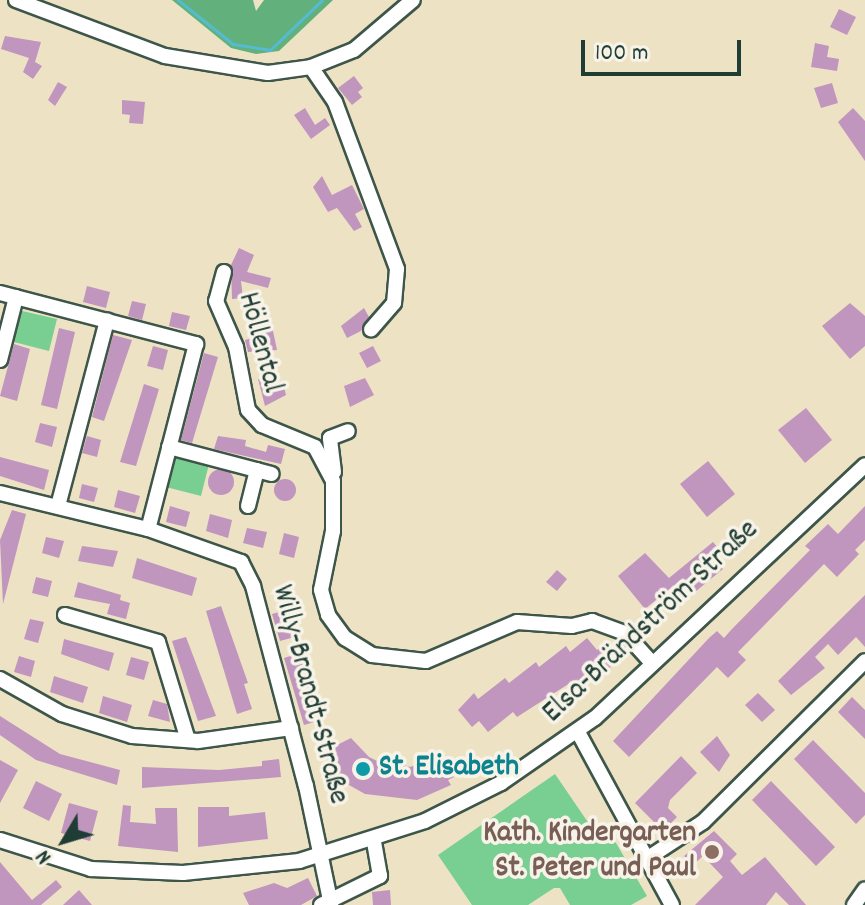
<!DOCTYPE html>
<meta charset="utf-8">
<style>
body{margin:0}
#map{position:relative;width:865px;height:905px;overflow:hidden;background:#ede3c4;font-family:Dekko,sans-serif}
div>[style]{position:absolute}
.green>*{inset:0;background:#79ce92}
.forest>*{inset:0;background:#62b17c}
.stream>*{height:3px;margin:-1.5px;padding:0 1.5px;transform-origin:1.5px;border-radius:1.5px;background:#54bbd1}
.building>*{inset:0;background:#c095be}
.round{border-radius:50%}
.roads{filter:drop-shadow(2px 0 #3e564a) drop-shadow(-2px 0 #3e564a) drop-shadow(0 2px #3e564a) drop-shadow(0 -2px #3e564a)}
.minor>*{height:14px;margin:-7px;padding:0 7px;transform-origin:7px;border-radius:7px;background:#fff}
.dots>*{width:22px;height:22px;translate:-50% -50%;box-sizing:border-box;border:4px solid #f7f3e8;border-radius:50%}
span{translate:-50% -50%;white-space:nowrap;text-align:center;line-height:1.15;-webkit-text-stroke:7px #f7f3e8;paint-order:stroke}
.street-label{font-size:30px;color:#1f3d34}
.culture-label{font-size:30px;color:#0d838f;font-weight:700}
.left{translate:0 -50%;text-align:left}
.education-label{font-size:30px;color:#785e54;font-weight:700}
.right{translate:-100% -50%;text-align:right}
.north{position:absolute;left:24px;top:801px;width:80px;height:80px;-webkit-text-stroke:6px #f7f3e8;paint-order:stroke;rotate:232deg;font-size:22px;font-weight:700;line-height:32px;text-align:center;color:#1f3d34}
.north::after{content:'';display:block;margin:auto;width:28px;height:36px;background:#1f3d34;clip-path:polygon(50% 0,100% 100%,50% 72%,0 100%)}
.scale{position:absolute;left:581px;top:40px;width:160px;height:36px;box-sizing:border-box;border:4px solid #1f3d34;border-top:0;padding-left:10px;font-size:24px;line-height:28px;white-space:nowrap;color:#1f3d34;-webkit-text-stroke:6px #f7f3e8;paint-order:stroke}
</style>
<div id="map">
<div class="green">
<i style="clip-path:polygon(18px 310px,57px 319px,49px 351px,10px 341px)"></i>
<i style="clip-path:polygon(175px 455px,209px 464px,201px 496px,162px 486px)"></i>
<i style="clip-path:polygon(555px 774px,598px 837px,609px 831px,647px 896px,631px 905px,570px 905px,560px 888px,554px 888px,528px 905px,472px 905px,438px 855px)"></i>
</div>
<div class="forest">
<i style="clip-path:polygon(172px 0,253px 0,256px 11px,264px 0,333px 0,279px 51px,256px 54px,231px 48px)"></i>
</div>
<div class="stream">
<i style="left:178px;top:0;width:70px;rotate:38.7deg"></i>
<i style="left:233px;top:44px;width:37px;rotate:9deg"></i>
<i style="left:270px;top:50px;width:72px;rotate:-43.9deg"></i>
</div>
<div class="building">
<i style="clip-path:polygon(839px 9px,856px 17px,847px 35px,830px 27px)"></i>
<i style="clip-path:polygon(5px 36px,41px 42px,35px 62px,42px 66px,33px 79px,23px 72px,29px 58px,1px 49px)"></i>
<i style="clip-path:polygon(815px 43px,829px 46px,827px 57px,839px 59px,837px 71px,811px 67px)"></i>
<i style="clip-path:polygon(354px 76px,363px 88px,358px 92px,362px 97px,352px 105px,338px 88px)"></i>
<i style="clip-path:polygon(58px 82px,67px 87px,55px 106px,48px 100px)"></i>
<i style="clip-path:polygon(832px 83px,838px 103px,821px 108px,814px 88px)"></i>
<i style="clip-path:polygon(122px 100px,145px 102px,143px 124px,129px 123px,130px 115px,122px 114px)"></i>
<i style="clip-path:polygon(305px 108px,315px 125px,325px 118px,330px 125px,311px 139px,294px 115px)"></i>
<i style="clip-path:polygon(853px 108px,865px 121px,865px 161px,838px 122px)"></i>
<i style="clip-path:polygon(322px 176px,332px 195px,352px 185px,364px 209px,355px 214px,362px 227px,354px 231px,337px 208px,328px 212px,313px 187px)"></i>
<i style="clip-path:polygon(239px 248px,254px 255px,247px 272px,271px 278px,268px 288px,241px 281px,243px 298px,232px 299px,231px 265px)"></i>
<i style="clip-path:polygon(87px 286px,110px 292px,106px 308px,83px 302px)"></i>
<i style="clip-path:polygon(132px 301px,146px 304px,142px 320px,128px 316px)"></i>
<i style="clip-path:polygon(850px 303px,865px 316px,865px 346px,850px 359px,822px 326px)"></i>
<i style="clip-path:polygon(364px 308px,369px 317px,361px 331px,347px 338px,341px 326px)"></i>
<i style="clip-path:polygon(172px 312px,190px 316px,186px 330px,169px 326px)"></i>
<i style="clip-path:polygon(257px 323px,273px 331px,277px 350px,248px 352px,245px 340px,260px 336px)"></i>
<i style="clip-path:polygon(59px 328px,75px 332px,57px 409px,41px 405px)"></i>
<i style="clip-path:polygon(113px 335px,132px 340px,104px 421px,92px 417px)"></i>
<i style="clip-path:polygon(14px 344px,30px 349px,17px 401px,0 396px)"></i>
<i style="clip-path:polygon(153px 346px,168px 350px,163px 370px,147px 366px)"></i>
<i style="clip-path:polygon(373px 346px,381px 361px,367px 368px,359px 353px)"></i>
<i style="clip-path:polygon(204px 353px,218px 357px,192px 443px,181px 440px)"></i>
<i style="clip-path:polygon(365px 378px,374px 395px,350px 407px,344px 386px)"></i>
<i style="clip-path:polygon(258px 379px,268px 379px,268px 391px,284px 387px,286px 395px,265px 406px)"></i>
<i style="clip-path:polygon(144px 384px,159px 389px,136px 466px,120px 462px)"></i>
<i style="clip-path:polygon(806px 408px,832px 440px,805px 463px,778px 430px)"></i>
<i style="clip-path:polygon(40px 423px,57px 427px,52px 447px,35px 442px)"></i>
<i style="clip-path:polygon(87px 436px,101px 440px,97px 457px,82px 453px)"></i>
<i style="clip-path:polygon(218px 436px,246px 440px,245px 446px,266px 452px,268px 445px,285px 449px,281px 464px,214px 449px)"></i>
<i style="clip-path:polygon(0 457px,49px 470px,44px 490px,0 476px)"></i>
<i style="clip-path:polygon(708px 461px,735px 494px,707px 517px,680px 484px)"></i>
<i class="round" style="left:208px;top:469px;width:26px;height:26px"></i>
<i class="round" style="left:274px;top:479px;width:22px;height:22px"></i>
<i style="clip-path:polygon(82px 484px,98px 488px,94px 502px,79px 498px)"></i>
<i style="clip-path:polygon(118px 490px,140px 496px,135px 513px,114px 507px)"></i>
<i style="clip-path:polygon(170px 506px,190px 512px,186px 527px,166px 522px)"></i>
<i style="clip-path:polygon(865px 506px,865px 540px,855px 550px,859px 554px,837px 577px,824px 564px,738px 652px,746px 660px,728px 678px,717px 667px,629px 757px,613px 741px,709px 638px,717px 631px,724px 638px,731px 630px,810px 550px,805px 546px,828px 524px,838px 534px)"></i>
<i style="clip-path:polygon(12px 510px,26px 514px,3px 604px,0 540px)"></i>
<i style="clip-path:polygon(210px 514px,232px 520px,228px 538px,206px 531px)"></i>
<i style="clip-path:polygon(247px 528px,267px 532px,263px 548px,243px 543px)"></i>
<i style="clip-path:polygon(284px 533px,299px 537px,294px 558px,279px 554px)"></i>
<i style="clip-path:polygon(46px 537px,64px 541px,59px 558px,42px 553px)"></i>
<i style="clip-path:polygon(713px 542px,718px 548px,710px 555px,723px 569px,695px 592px,683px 578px,645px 609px,618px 576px,645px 553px,669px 578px)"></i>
<i style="clip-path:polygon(82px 546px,118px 551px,113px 567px,78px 561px)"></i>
<i style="clip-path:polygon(137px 558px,197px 578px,192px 596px,132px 578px)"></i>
<i style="clip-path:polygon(557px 570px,567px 579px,557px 591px,546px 582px)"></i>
<i style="clip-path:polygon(36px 577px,52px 581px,48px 597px,32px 593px)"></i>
<i style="clip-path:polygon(78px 582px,121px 595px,120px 600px,130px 603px,126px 619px,107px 614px,110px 604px,74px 597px)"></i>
<i style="clip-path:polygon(865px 595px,865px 647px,856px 637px,838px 655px,828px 644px,815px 657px,825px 668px,791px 695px,778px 681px)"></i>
<i style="clip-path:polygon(221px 606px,248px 683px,244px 684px,252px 709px,237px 714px,206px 611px)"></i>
<i style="clip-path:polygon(291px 609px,298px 636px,280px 641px,272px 614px)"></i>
<i style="clip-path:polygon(30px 619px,44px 622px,38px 643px,24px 639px)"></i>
<i style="clip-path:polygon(186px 637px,216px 716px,198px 721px,172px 641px)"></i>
<i style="clip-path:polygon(587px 638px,597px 650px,606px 643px,614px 653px,605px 660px,611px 667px,598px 676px,594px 672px,574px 688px,570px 683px,517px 717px,513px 712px,488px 732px,479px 721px,472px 727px,458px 710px,474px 693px,478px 699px,505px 678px,509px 683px,536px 662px,539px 667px,566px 646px,570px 652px)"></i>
<i style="clip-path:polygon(64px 639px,114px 653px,109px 671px,61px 654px)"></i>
<i style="clip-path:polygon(300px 653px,321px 720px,304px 725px,284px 658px)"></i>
<i style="clip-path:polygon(19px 656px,35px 661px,31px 677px,14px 672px)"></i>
<i style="clip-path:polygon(131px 657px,149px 662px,144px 680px,126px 675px)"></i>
<i style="clip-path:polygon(54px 676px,88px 687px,83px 703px,50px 692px)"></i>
<i style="clip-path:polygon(758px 693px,775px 710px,762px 722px,745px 705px)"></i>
<i style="clip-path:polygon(103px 696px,132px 705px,127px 722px,99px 713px)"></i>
<i style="clip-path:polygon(852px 697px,865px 710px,865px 739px,838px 712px)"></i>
<i style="clip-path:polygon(153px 700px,167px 704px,170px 722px,148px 716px)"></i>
<i style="clip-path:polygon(0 716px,60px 754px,120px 770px,117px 785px,36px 760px,0 735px)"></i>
<i style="clip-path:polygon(717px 736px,730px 755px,719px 772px,700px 752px)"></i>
<i style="clip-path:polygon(351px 738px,369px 757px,394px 769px,395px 762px,410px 767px,440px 756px,454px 777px,448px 780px,451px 785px,417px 800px,365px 794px,349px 785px,326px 758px,332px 755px,329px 749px)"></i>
<i style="clip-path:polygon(813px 740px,865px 793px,865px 815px,856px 824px,794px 759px)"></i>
<i style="clip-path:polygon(681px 756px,697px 773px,670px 800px,668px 808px,677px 817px,663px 831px,635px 803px)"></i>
<i style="clip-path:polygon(279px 759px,281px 777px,142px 788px,142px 767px,219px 770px,262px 766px,262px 761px)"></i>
<i style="clip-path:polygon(0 760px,18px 770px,0 803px)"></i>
<i style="clip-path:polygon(36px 781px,62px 794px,49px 821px,23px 808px)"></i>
<i style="clip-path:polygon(771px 781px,835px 847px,816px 866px,752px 800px)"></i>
<i style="clip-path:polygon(69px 803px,98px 811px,90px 841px,61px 833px)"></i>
<i style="clip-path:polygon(123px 805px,131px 806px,130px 822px,156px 824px,155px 808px,177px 808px,178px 852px,118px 846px)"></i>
<i style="clip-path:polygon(198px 807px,229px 807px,229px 816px,265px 812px,268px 839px,198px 847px)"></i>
<i style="clip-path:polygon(714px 831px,737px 854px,730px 861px,742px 875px,765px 857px,806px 905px,789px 905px,776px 892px,766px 905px,695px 905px,723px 877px,703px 856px,693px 865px,684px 856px)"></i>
<i style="clip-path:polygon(0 862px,32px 900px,56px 880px,62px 887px,41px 905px,0 905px)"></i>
<i style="clip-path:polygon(308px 878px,317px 896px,301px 905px,249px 905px,243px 893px,274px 883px,287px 888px)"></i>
<i style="clip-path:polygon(79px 890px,92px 905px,63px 905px)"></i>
<i style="clip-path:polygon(390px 890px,391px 905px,373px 905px,372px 892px)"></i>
</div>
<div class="roads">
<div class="minor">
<i style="left:16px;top:0;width:159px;rotate:20.6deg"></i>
<i style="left:165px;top:56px;width:104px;rotate:9.4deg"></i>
<i style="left:268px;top:73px;width:43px;rotate:-7.9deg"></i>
<i style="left:311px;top:67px;width:46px;rotate:-21.6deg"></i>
<i style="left:354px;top:50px;width:77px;rotate:-40.3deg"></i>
<i style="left:311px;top:67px;width:42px;rotate:55.6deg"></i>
<i style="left:335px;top:102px;width:178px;rotate:69.6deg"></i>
<i style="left:397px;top:269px;width:34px;rotate:95deg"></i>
<i style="left:394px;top:303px;width:35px;rotate:131deg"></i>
<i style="left:224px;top:272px;width:30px;rotate:105deg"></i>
<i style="left:216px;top:301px;width:50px;rotate:66.5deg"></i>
<i style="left:236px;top:347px;width:64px;rotate:79.2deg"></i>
<i style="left:248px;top:410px;width:21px;rotate:47deg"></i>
<i style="left:262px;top:425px;width:57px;rotate:22.5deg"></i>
<i style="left:315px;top:447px;width:38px;rotate:62deg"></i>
<i style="left:333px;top:481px;width:50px;rotate:90deg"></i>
<i style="left:333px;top:531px;width:60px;rotate:101.5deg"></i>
<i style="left:321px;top:590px;width:26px;rotate:74deg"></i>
<i style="left:328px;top:615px;width:29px;rotate:54deg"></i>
<i style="left:345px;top:638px;width:32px;rotate:32deg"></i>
<i style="left:372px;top:655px;width:54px;rotate:6.3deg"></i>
<i style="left:426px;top:661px;width:99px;rotate:-23.2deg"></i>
<i style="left:517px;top:622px;width:55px;rotate:4.2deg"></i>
<i style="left:572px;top:626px;width:21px;rotate:-14deg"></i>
<i style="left:592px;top:621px;width:35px;rotate:20deg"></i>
<i style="left:625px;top:633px;width:40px;rotate:48deg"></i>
<i style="left:0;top:293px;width:203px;rotate:14.6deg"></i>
<i style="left:196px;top:344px;width:191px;rotate:104.5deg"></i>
<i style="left:0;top:360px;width:65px;rotate:-75.7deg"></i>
<i style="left:169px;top:447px;width:106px;rotate:14.7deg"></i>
<i style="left:334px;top:472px;width:34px;rotate:-97deg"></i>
<i style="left:330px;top:438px;width:19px;rotate:-21deg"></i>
<i style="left:0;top:493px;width:152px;rotate:13.7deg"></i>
<i style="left:148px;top:529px;width:99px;rotate:19.5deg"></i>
<i style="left:241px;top:562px;width:27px;rotate:63deg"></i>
<i style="left:253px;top:586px;width:207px;rotate:75.2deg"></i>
<i style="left:306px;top:786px;width:122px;rotate:78.1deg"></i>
<i style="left:58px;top:506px;width:192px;rotate:-75.2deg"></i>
<i style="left:248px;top:506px;width:37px;rotate:-76deg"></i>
<i style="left:65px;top:615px;width:97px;rotate:16.2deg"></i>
<i style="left:158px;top:642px;width:102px;rotate:73deg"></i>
<i style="left:0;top:679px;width:71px;rotate:29.4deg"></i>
<i style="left:62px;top:714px;width:73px;rotate:17.4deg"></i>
<i style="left:132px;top:736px;width:66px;rotate:4.3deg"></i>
<i style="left:198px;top:741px;width:94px;rotate:-8deg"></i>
<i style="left:578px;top:732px;width:197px;rotate:61.5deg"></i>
<i style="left:0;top:840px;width:96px;rotate:17.7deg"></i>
<i style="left:91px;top:869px;width:92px;rotate:2.5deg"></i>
<i style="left:183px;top:873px;width:117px;rotate:-5.9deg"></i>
<i style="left:299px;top:861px;width:132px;rotate:-17.6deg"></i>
<i style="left:425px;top:821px;width:85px;rotate:-26.6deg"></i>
<i style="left:501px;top:783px;width:114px;rotate:-34.7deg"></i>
<i style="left:595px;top:718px;width:370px;rotate:-43.1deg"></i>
<i style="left:645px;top:860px;width:69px;rotate:-33.2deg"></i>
<i style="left:703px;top:822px;width:228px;rotate:-44.8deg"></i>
<i style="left:321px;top:905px;width:66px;rotate:-26.2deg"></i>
<i style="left:380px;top:876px;width:36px;rotate:-100deg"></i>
<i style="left:854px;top:905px;width:19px;rotate:-55deg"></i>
</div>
</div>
<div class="dots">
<i style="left:363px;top:769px;background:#0f9aa8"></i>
<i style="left:712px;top:852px;background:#8d6e63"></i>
</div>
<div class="street-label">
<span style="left:258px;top:343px;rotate:75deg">Höllental</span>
<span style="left:652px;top:623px;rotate:-43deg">Elsa-Brändström-Straße</span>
<span style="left:308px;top:695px;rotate:75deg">Willy-Brandt-Straße</span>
</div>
<div class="culture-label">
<span class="left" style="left:379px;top:769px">St. Elisabeth</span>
</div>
<div class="education-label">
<span class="right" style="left:696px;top:852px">Kath. Kindergarten<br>St. Peter und Paul</span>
</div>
<div class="north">N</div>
<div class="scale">100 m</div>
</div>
